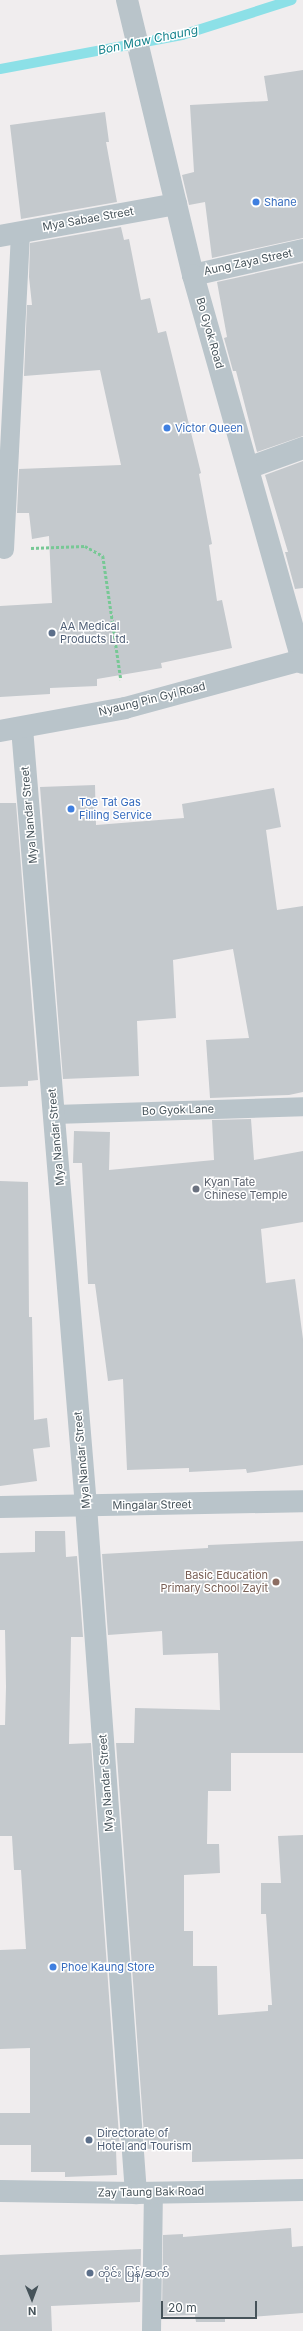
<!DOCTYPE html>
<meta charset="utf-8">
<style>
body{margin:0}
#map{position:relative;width:303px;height:2331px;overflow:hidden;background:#f0edee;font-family:Inter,"Noto Sans Myanmar",sans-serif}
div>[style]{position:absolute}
.stream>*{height:10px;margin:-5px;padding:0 5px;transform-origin:5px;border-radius:5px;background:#8ce0e7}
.building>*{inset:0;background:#c4c9cd}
.path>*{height:2.5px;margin-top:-1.25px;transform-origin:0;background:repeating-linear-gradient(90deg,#77c895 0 3px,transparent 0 5px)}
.service>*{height:19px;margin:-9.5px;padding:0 9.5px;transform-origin:9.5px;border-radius:9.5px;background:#b9c4ca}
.minor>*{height:22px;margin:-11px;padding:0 11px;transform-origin:11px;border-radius:11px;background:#b9c4ca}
.tertiary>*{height:22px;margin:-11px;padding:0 11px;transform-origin:11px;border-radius:11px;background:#b9c4ca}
.dots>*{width:11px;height:11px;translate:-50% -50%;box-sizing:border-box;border:2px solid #fff;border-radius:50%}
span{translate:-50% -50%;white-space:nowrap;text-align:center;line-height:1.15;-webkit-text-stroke:3px #fff;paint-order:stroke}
.shop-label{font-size:11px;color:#366cbe}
.left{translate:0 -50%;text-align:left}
.street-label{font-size:11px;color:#46535a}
.service-label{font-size:11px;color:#4e5e75}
.worship-label{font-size:11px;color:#5b616d}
.education-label{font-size:11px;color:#785e54}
.right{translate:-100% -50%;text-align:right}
.water-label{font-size:12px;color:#13828b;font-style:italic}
.north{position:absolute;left:12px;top:2279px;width:40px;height:40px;-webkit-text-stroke:3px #fff;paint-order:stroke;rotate:179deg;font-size:11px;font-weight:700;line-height:16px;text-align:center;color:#46535a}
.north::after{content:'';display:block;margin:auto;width:14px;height:18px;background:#46535a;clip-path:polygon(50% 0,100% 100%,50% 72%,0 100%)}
.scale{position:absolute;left:161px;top:2301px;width:96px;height:18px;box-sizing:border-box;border:2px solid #46535a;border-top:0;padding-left:5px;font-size:12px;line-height:14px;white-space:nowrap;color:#46535a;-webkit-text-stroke:3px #fff;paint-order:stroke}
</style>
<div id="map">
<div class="stream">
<i style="left:0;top:69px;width:185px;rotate:-10.6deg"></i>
<i style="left:182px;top:35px;width:115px;rotate:-17.7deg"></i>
</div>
<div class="building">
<i style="clip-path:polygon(303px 70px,303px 238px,212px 258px,205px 202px,189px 205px,182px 175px,194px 172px,190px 105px,268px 101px,264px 76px)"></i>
<i style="clip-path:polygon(105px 112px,109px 142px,106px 142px,117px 202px,21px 219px,10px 125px)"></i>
<i style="clip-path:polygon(121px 227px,124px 240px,129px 239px,141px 300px,150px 298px,158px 333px,166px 331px,201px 473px,199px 474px,212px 544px,209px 545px,217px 601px,222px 600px,232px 648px,161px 663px,162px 668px,97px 679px,97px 686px,50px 688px,50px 694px,0 697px,0 606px,52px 603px,49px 536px,32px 539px,29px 513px,17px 513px,19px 469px,121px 465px,100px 370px,24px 376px,27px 305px,32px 305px,29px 277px,30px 243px)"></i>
<i style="clip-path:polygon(303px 263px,303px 436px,257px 452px,236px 371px,233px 371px,224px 338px,227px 337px,217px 282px)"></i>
<i style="clip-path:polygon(303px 461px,303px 588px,295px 589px,285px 552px,288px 552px,265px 475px)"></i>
<i style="clip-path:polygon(95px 785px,96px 825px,184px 818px,182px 804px,274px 788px,281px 827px,266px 830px,277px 910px,303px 906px,303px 1092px,289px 1095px,210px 1098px,206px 1040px,249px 1038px,233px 949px,173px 960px,176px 1018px,137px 1021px,139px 1076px,63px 1079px,40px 787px)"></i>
<i style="clip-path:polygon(0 803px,16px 803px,38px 1080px,28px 1081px,28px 1086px,0 1087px)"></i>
<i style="clip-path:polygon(251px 1119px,254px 1160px,303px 1151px,303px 1222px,261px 1229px,266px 1283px,295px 1279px,303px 1339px,303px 1465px,247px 1473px,246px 1469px,189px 1472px,189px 1468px,127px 1470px,123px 1379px,108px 1381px,95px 1284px,88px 1284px,82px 1163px,73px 1163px,74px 1131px,110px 1132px,109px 1170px,214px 1160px,212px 1120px)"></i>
<i style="clip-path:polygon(0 1181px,28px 1182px,29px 1317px,32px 1317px,34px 1420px,47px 1418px,50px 1447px,33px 1449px,37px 1481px,0 1486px)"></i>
<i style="clip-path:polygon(35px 1531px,65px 1531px,66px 1557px,77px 1556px,83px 1637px,71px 1637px,69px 1744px,91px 1743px,120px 2150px,116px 2150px,117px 2175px,65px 2177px,65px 2172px,31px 2172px,31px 2145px,0 2145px,0 2113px,30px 2113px,30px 2048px,0 2049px,0 1950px,26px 1949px,21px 1870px,14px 1870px,12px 1836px,0 1836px,0 1725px,5px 1725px,6px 1687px,5px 1630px,0 1630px,0 1553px,35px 1552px)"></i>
<i style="clip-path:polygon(303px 1541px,303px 1753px,231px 1753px,231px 1791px,208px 1791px,207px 1844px,219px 1844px,220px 1873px,184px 1875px,184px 1931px,193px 1931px,193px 1966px,217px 1966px,218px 2015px,268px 2011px,268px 2005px,272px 2005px,266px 1914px,261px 1914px,261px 1883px,281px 1883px,278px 1836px,303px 1835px,303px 2159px,192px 2162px,192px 2147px,145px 2149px,116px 1743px,134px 1743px,135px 1708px,220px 1710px,218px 1653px,163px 1655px,162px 1631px,108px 1635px,102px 1554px,208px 1548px,208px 1545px)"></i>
<i style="clip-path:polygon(291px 2228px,292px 2247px,303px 2246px,303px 2313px,225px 2319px,225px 2322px,196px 2322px,195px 2315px,162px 2316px,163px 2235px,183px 2234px,183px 2237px)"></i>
<i style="clip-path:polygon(141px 2249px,140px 2302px,51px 2306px,52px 2331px,0 2331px,0 2255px)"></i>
</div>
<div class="path">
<i style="left:31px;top:548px;width:54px;rotate:-2.1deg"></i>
<i style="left:85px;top:546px;width:21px;rotate:29deg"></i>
<i style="left:103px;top:556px;width:125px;rotate:81.7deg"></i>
</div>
<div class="service">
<i style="left:4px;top:549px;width:318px;rotate:-87.1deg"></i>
<i style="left:54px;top:1114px;width:249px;rotate:-1.8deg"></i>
<i style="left:151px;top:2331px;width:139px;rotate:-89.2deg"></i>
</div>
<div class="minor">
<i style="left:0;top:236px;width:179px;rotate:-10.3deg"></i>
<i style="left:193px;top:275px;width:113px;rotate:-12.8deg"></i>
<i style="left:248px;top:468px;width:59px;rotate:-20deg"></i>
<i style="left:22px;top:728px;width:781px;rotate:85.3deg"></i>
<i style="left:86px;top:1506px;width:689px;rotate:85.84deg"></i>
<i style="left:0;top:1507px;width:303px;rotate:-1.1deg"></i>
<i style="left:0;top:2191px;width:136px;rotate:0.8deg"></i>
<i style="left:136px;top:2193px;width:167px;rotate:-1deg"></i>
</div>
<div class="tertiary">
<i style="left:127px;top:0;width:283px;rotate:76.5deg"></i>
<i style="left:193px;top:275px;width:403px;rotate:74.2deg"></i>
<i style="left:0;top:731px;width:127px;rotate:-10.4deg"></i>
<i style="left:125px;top:708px;width:183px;rotate:-15.2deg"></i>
</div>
<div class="dots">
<i style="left:256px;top:202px;background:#3f7fe0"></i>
<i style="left:167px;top:428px;background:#3f7fe0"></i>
<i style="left:52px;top:633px;background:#5c6f8a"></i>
<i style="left:71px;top:809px;background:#3f7fe0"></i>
<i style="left:196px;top:1189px;background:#6b7280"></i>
<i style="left:276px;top:1582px;background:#8d6e63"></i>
<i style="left:53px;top:1967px;background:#3f7fe0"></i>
<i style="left:89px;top:2140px;background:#5c6f8a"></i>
<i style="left:90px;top:2273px;background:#5c6f8a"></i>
</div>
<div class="shop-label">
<span class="left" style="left:264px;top:202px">Shane</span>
<span class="left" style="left:175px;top:428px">Victor Queen</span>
<span class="left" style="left:79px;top:809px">Toe Tat Gas<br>Filling Service</span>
<span class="left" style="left:61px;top:1967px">Phoe Kaung Store</span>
</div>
<div class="street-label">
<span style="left:88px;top:219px;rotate:-10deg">Mya Sabae Street</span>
<span style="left:248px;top:262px;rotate:-12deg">Aung Zaya Street</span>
<span style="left:210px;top:333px;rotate:74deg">Bo Gyok Road</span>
<span style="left:152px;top:699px;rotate:-14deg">Nyaung Pin Gyi Road</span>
<span style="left:29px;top:815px;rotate:-95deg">Mya Nandar Street</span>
<span style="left:178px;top:1110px;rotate:-2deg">Bo Gyok Lane</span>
<span style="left:56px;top:1137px;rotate:-95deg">Mya Nandar Street</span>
<span style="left:82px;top:1460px;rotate:-95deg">Mya Nandar Street</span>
<span style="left:152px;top:1505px;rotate:-1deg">Mingalar Street</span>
<span style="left:106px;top:1783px;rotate:-94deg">Mya Nandar Street</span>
<span style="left:151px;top:2192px;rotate:-1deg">Zay Taung Bak Road</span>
</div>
<div class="service-label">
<span class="left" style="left:60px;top:633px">AA Medical<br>Products Ltd.</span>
<span class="left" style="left:97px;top:2140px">Directorate of<br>Hotel and Tourism</span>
<span class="left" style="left:98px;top:2273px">တိုင်း ပြန်/ဆက်</span>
</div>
<div class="worship-label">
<span class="left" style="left:204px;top:1189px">Kyan Tate<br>Chinese Temple</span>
</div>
<div class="education-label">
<span class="right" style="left:268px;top:1582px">Basic Education<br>Primary School Zayit</span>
</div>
<div class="water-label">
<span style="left:148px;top:40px;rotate:-12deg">Bon Maw Chaung</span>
</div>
<div class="north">N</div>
<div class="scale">20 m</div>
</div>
